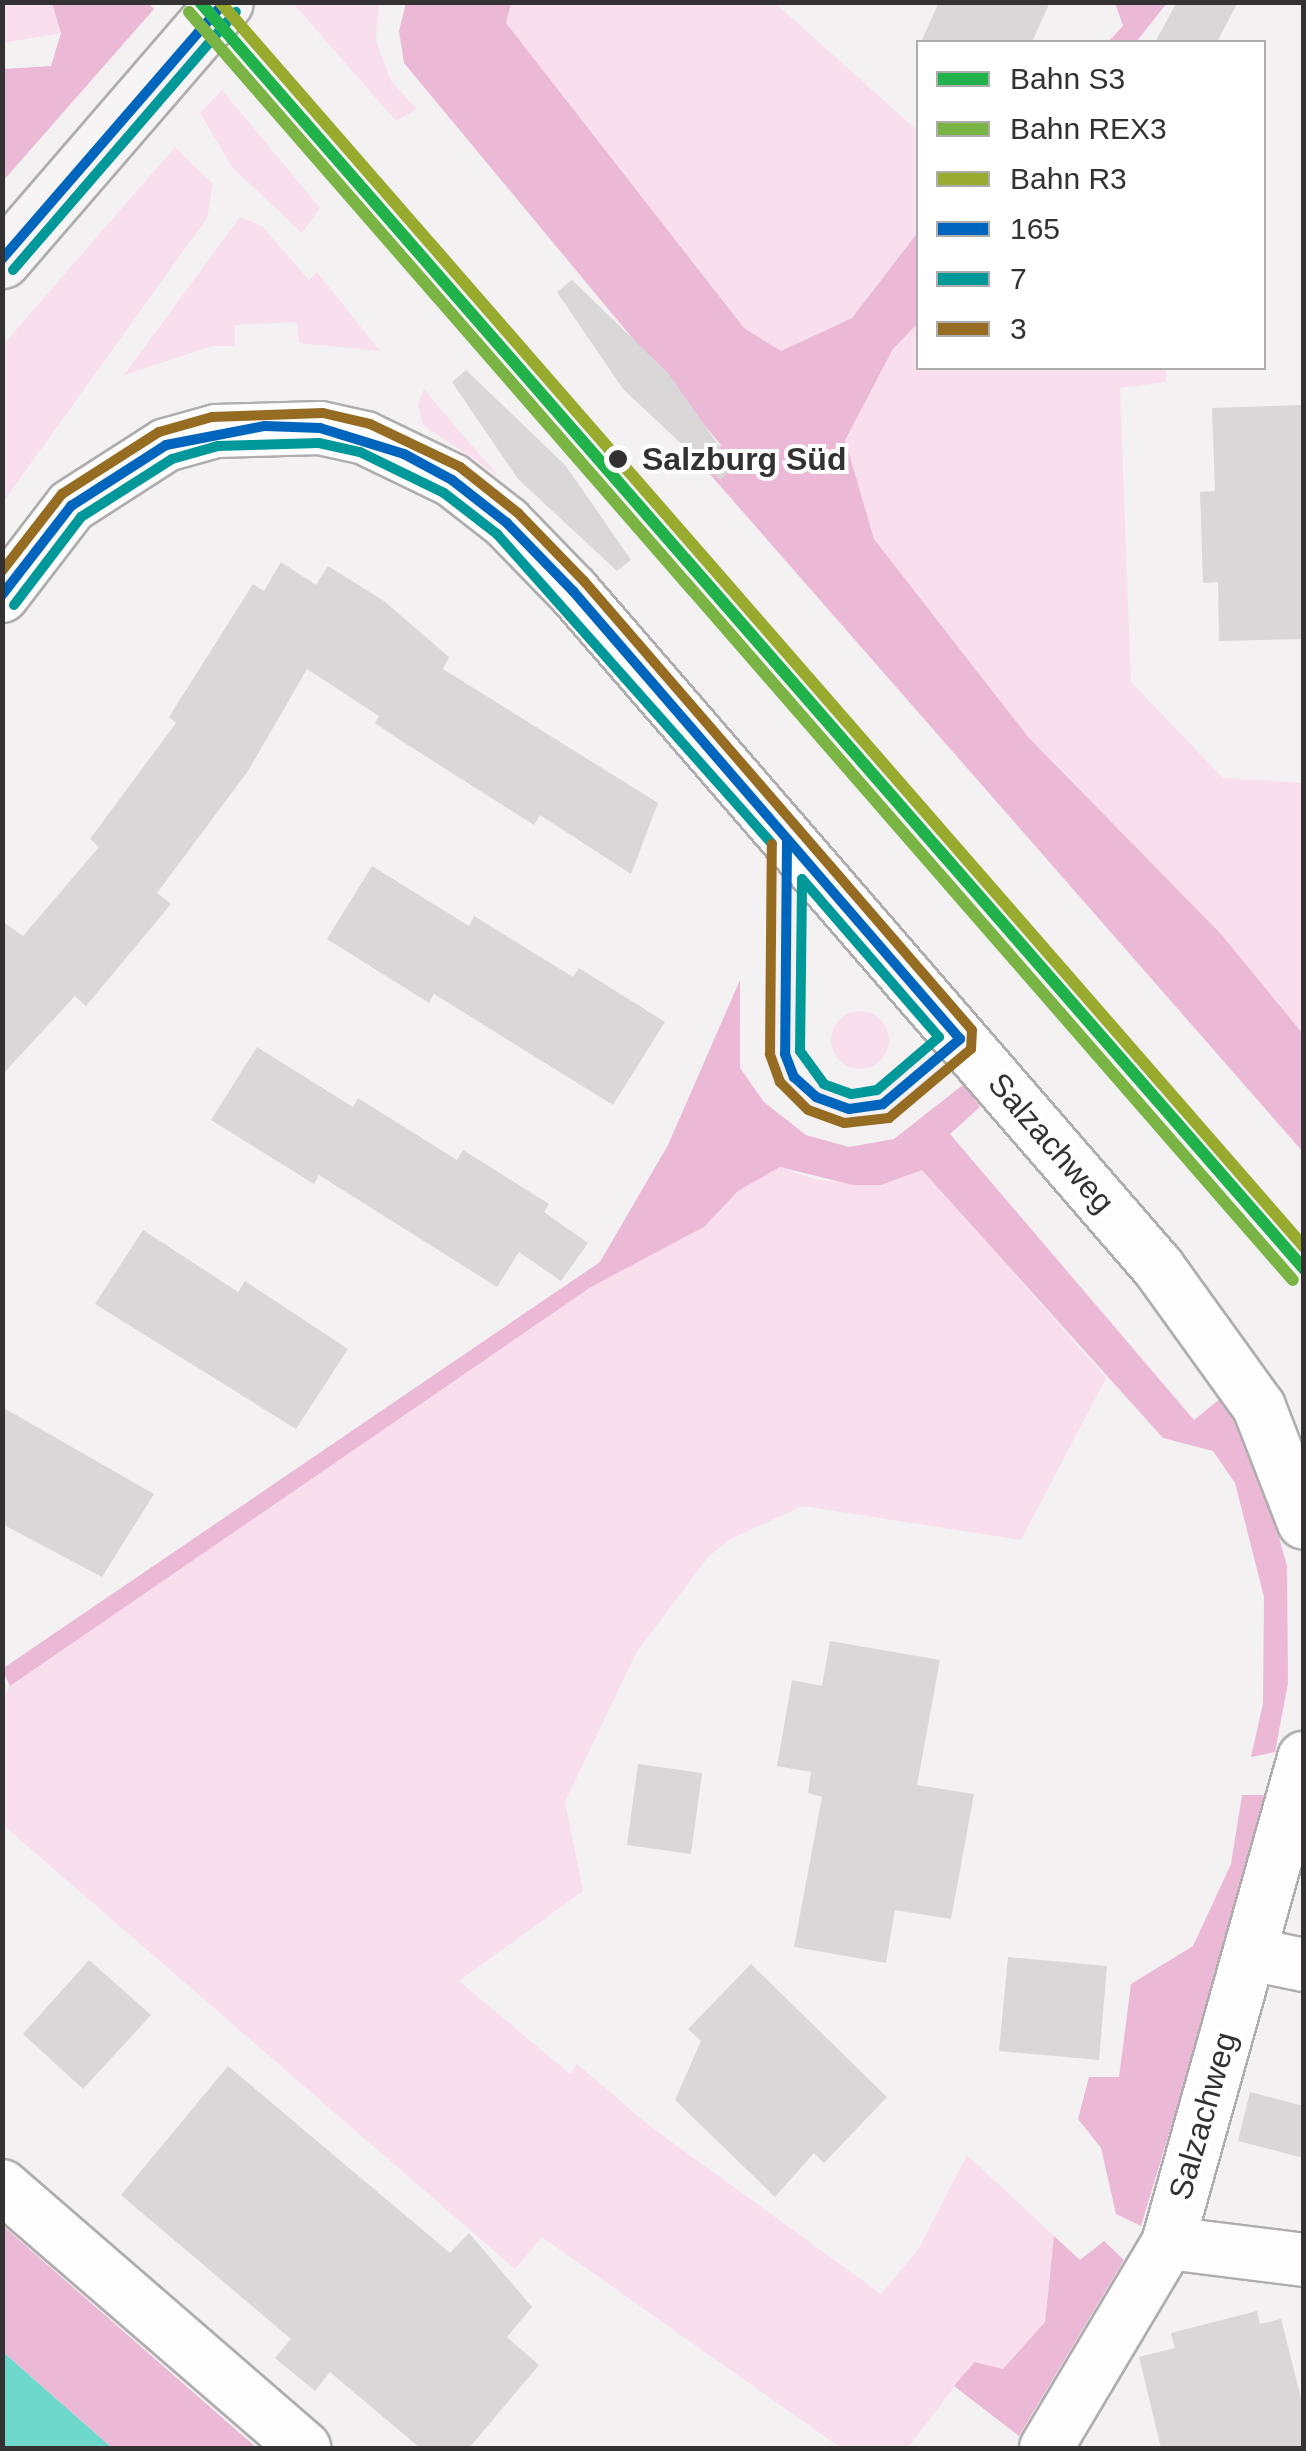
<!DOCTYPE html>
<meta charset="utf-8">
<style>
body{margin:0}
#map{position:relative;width:1306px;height:2451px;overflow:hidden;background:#f4f1f3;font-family:Helvetica,sans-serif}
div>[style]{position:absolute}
.green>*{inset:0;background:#f9deed}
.round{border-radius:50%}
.forest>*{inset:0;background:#ebb9d6}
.water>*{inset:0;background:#6fd8cd}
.building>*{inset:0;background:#d9d7d8}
.roads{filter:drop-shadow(2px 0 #afadae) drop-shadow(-2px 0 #afadae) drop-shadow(0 2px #afadae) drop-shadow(0 -2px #afadae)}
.minor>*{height:52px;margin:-26px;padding:0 26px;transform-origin:26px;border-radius:26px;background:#fdfdfd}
.secondary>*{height:55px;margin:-27.5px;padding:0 27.5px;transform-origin:27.5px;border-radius:27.5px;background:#f7f4f6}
.bus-1>*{height:10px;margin:-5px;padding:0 5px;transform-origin:5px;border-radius:5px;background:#0065bd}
.bus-2>*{height:10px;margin:-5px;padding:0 5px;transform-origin:5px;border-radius:5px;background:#009898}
.bus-3>*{height:10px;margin:-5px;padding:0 5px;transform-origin:5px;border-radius:5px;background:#966c22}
.rail-1>*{height:12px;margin:-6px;padding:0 6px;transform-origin:6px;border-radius:6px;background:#22b24c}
.rail-2>*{height:12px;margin:-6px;padding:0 6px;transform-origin:6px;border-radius:6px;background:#7ab444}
.rail-3>*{height:12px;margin:-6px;padding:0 6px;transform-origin:6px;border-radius:6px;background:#99ab2e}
.dots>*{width:28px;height:28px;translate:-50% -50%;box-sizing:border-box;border:5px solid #fff;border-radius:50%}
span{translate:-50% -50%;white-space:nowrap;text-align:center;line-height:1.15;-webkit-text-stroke:8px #fff;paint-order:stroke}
.stop-label{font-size:32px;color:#333132;font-weight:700}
.left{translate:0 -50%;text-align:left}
.street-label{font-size:32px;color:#333132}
.frame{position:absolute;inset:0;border:5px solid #333132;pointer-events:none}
.legend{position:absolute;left:916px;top:40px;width:350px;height:330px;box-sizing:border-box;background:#fff;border:2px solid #adadad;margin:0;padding:12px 18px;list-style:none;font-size:30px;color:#333132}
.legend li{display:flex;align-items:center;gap:20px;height:50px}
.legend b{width:50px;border:2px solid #adadad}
</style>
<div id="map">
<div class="green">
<i style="clip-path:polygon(3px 3px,52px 3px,61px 33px,3px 43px)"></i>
<i style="clip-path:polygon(379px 3px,376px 40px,391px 81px,417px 109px,396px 121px,293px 3px)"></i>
<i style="clip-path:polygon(511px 3px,775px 3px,918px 131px,918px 232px,852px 318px,781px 351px,744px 328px,506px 23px)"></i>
<i style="clip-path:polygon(222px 90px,320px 208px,302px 233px,232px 167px,200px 113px)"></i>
<i style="clip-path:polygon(175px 147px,213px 184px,207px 218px,3px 502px,3px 345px)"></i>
<i style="clip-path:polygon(240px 217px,262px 226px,309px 280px,317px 272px,380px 351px,299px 343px,297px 322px,235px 325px,235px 346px,212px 346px,124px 375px)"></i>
<i style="clip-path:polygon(918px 323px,918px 368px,1166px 368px,1166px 382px,1120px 388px,1131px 682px,1223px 778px,1303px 783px,1303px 1034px,1221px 934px,1029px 738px,874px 539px,844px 440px,893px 349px)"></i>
<i style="clip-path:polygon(424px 389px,460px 432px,499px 476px,423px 425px,418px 405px)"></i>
<i class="round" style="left:831px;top:1011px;width:58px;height:58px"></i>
<i style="clip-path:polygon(780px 1167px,817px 1180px,881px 1185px,922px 1169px,1106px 1378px,1021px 1540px,803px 1506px,730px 1539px,708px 1557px,636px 1653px,565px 1802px,583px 1891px,459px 1981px,570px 2074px,577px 2064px,651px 2127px,881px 2294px,918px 2250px,967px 2155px,1054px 2236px,1045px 2322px,1003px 2369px,973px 2362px,908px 2448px,841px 2448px,542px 2237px,515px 2269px,3px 1825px,3px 1700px,10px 1686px,591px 1287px,704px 1227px,738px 1191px)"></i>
</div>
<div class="forest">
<i style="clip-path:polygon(52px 3px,148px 3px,154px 9px,3px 181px,3px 69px,51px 66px,61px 33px)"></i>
<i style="clip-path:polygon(406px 3px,511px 3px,506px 23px,744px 328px,781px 351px,852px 318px,918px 232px,918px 323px,893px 349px,845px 440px,874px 539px,1029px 738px,1221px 934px,1303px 1034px,1303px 1152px,701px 464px,721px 445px,404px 63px,399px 31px)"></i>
<i style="clip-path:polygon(1115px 3px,1115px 2px,1167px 3px,1136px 42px,1108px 42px,1123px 26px)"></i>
<i style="clip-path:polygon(740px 980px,740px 1068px,764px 1102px,806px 1135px,849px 1147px,894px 1139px,964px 1084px,980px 1107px,950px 1134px,1194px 1420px,1226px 1394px,1254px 1448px,1287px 1566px,1288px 1683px,1275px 1752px,1251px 1757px,1263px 1703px,1264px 1597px,1235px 1483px,1213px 1451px,1163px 1438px,922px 1170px,881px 1185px,853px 1185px,780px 1167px,738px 1191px,704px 1227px,591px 1287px,10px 1686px,2px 1669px,600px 1262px,668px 1145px)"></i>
<i style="clip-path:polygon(1242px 1795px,1264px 1795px,1255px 1849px,1141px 2226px,1116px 2214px,1101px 2148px,1078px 2119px,1089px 2077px,1119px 2077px,1131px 1984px,1193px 1946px,1231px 1864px)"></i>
<i style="clip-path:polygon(2px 2225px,257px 2448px,112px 2448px,3px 2352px)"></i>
<i style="clip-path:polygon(1054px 2236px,1080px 2260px,1104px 2241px,1124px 2260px,1019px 2436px,954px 2386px,974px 2362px,1003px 2369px,1045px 2322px)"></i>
</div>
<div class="water">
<i style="clip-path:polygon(2px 2352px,3px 2352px,112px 2448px,3px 2448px)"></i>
</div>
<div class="building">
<i style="clip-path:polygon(939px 2px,1050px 2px,1032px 42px,921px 42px)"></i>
<i style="clip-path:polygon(1177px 2px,1238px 2px,1217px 42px,1155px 42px)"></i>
<i style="clip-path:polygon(572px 280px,668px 373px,734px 467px,720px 480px,623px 389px,557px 292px)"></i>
<i style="clip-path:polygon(466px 370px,566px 466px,631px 560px,617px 571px,518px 479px,452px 382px)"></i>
<i style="clip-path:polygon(1304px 405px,1304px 639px,1219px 641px,1218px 582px,1203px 583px,1200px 492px,1215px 491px,1212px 408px)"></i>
<i style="clip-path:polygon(281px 562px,316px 585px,328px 566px,384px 601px,449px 657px,443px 669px,658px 803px,631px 874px,540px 815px,534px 825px,400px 740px,375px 723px,379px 716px,307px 669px,248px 771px,157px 893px,171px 904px,86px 1006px,75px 996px,2px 1075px,2px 921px,23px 936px,99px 847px,90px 839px,176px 723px,169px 717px,253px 584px,264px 591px)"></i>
<i style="clip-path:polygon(372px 866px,469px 926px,474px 916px,573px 977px,579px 968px,665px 1022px,613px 1105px,434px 994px,429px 1003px,327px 939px)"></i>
<i style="clip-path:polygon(257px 1047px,353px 1107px,358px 1098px,457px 1160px,463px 1150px,549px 1204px,544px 1212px,588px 1243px,561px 1281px,519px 1252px,497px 1287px,319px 1175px,314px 1184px,211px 1120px)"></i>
<i style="clip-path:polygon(143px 1230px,238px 1292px,245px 1281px,348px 1349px,296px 1429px,95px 1304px)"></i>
<i style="clip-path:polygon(2px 1407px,154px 1494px,102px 1577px,2px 1524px)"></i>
<i style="clip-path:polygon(830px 1641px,940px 1660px,917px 1785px,974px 1794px,951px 1919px,895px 1910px,886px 1963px,794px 1947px,822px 1797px,808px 1793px,811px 1772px,777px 1766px,792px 1680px,822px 1686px)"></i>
<i style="clip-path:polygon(638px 1764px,702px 1773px,691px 1854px,627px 1845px)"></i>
<i style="clip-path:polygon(1008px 1957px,1107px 1966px,1099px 2060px,999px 2051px)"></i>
<i style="clip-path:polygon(89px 1960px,151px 2015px,83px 2089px,23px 2034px)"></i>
<i style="clip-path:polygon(751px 1964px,887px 2097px,824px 2163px,814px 2153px,775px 2197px,675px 2100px,701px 2041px,688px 2029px)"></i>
<i style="clip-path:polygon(228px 2066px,450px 2253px,469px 2233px,532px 2307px,507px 2337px,539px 2365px,469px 2448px,420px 2448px,330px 2372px,315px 2391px,275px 2358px,291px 2339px,121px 2195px)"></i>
<i style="clip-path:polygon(1250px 2092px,1304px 2106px,1304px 2158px,1238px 2141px)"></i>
<i style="clip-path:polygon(1257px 2311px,1260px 2324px,1281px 2319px,1304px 2410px,1304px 2448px,1161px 2448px,1139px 2357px,1175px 2348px,1171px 2333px)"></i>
</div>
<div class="roads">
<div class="minor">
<i style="left:2px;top:596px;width:113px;rotate:-52.5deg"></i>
<i style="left:71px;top:506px;width:113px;rotate:-32.7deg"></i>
<i style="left:166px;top:445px;width:52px;rotate:-15.6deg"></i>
<i style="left:216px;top:431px;width:104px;rotate:-1.7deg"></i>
<i style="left:320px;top:428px;width:46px;rotate:12.5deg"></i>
<i style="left:365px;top:438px;width:97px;rotate:25.8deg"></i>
<i style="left:452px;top:480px;width:70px;rotate:38deg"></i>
<i style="left:507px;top:523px;width:95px;rotate:45.9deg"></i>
<i style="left:573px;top:591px;width:894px;rotate:49.13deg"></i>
<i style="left:1158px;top:1267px;width:173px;rotate:54.2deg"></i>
<i style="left:1259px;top:1407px;width:124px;rotate:68.8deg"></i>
<i style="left:1251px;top:1954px;width:54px;rotate:11.7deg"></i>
<i style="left:2px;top:2186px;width:400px;rotate:40.9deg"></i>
<i style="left:1168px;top:2243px;width:137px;rotate:7.1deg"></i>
<i style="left:1046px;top:2448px;width:239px;rotate:-59.2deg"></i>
<i style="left:1168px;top:2243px;width:504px;rotate:-74.34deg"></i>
</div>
<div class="secondary">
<i style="left:2px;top:260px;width:341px;rotate:-49.2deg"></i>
</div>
</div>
<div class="bus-1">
<i style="left:2px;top:259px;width:340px;rotate:-49.1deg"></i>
<i style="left:2px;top:595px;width:113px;rotate:-52.2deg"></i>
<i style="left:71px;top:506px;width:113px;rotate:-32.7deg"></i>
<i style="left:166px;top:445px;width:101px;rotate:-10.9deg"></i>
<i style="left:265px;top:426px;width:55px;rotate:2.1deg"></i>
<i style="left:320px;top:428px;width:88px;rotate:17.2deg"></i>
<i style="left:404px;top:454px;width:55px;rotate:28.4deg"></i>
<i style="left:452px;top:480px;width:70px;rotate:38deg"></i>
<i style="left:507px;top:523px;width:95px;rotate:45.9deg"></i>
<i style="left:573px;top:591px;width:592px;rotate:49.18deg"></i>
<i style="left:787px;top:841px;width:213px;rotate:90.5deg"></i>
<i style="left:785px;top:1054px;width:25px;rotate:69deg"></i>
<i style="left:794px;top:1077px;width:30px;rotate:42deg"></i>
<i style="left:816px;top:1097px;width:35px;rotate:20deg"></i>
<i style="left:849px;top:1109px;width:34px;rotate:-8deg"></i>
<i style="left:883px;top:1104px;width:101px;rotate:-40.2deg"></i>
</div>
<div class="bus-2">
<i style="left:13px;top:270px;width:341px;rotate:-49.2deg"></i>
<i style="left:14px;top:605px;width:111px;rotate:-52.7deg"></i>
<i style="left:81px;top:517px;width:108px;rotate:-32.5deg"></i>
<i style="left:172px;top:459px;width:48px;rotate:-15.8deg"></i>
<i style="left:218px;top:446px;width:101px;rotate:-1.7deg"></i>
<i style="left:319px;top:443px;width:42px;rotate:12.4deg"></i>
<i style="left:360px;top:452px;width:93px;rotate:26deg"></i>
<i style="left:444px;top:493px;width:67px;rotate:37.7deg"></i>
<i style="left:497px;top:534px;width:414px;rotate:48.4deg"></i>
<i style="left:802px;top:879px;width:209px;rotate:49.1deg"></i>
<i style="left:939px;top:1037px;width:82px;rotate:139.5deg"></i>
<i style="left:877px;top:1090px;width:26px;rotate:171deg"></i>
<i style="left:851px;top:1094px;width:29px;rotate:-160deg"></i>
<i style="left:824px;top:1084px;width:41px;rotate:-126deg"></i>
<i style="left:800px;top:1051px;width:172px;rotate:-89.3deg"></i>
</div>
<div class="bus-3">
<i style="left:2px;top:571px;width:98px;rotate:-52.1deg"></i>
<i style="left:62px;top:494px;width:115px;rotate:-32.6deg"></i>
<i style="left:159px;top:432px;width:55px;rotate:-15.8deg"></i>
<i style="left:212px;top:417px;width:111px;rotate:-2.1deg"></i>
<i style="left:323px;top:413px;width:48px;rotate:13.2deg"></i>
<i style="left:370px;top:424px;width:100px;rotate:25.5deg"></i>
<i style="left:460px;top:467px;width:74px;rotate:38.4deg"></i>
<i style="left:518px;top:513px;width:95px;rotate:45.9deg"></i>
<i style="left:584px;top:581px;width:593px;rotate:49.17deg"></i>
<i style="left:972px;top:1030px;width:19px;rotate:93deg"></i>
<i style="left:971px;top:1049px;width:107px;rotate:139.9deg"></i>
<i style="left:889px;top:1118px;width:45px;rotate:173.7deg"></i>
<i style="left:844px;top:1123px;width:38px;rotate:-160deg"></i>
<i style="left:808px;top:1110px;width:40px;rotate:-135deg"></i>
<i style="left:780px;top:1082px;width:30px;rotate:-110deg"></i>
<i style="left:770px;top:1054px;width:210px;rotate:-89.5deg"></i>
</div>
<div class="rail-1">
<i style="left:200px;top:2px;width:1681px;rotate:48.93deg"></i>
</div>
<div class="rail-2">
<i style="left:189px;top:12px;width:1681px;rotate:48.96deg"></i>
</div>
<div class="rail-3">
<i style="left:220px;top:2px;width:1651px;rotate:48.95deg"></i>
</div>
<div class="dots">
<i style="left:618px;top:459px;background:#333132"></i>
</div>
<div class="stop-label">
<span class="left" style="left:642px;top:459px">Salzburg Süd</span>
</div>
<div class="street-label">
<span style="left:1051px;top:1143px;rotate:49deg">Salzachweg</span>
<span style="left:1203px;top:2116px;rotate:-74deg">Salzachweg</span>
</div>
<div class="frame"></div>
<ul class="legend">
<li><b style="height:12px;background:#22b24c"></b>Bahn S3</li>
<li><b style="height:12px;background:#7ab444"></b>Bahn REX3</li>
<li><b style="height:12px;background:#99ab2e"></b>Bahn R3</li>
<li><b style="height:12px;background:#0065bd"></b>165</li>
<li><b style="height:12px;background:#009898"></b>7</li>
<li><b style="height:12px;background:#966c22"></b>3</li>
</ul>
</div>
